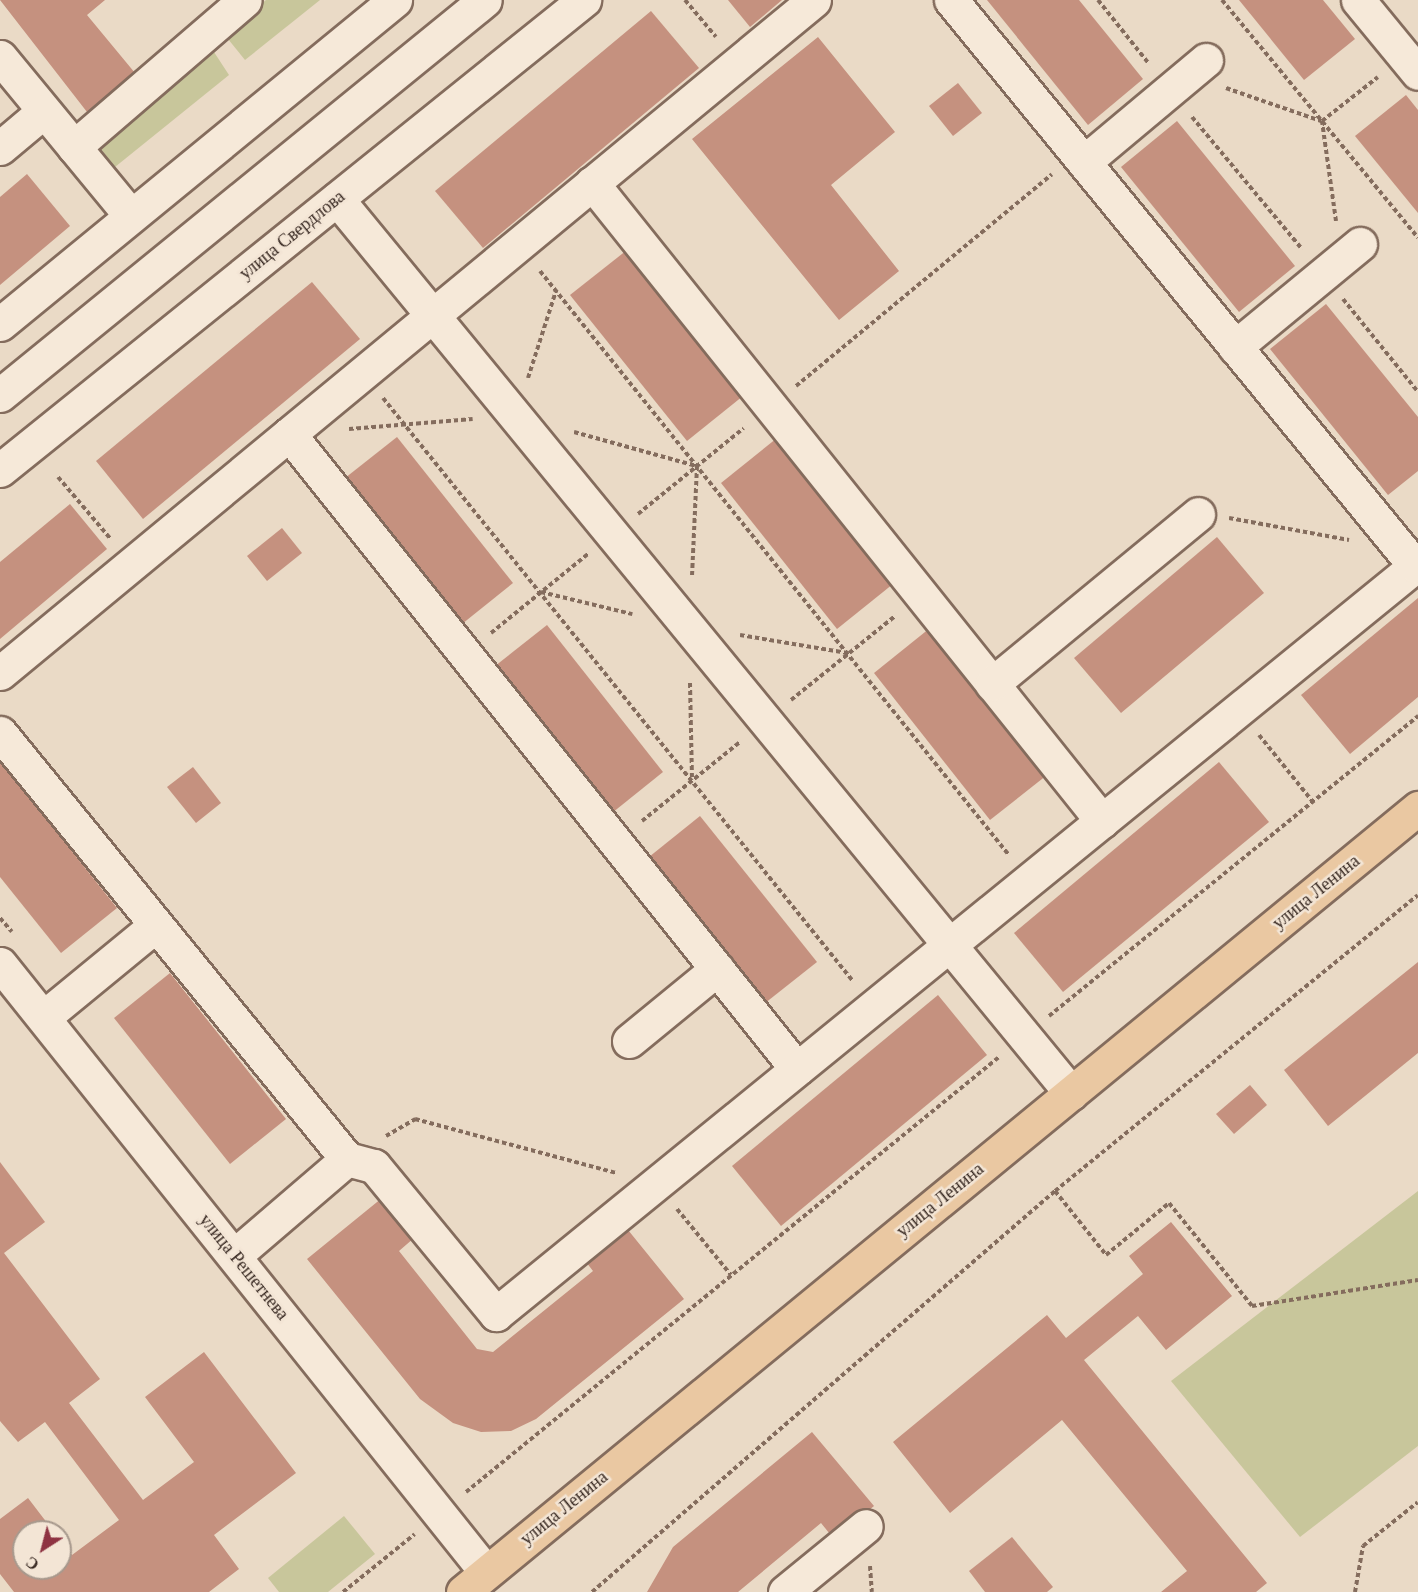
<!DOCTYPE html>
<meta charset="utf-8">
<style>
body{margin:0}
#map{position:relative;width:1418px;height:1592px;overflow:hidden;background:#eadac6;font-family:"Times New Roman",serif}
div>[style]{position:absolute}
.green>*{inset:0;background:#c8c69b}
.building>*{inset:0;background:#c5917f}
.path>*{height:4px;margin-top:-2px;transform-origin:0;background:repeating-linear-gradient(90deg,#846c5d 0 4.5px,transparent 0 7.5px)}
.roads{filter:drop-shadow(2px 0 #846c5d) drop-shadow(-2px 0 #846c5d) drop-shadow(0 2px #846c5d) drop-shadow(0 -2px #846c5d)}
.minor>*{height:33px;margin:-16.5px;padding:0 16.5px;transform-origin:16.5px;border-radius:16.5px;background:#f6e9d9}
.major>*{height:33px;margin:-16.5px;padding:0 16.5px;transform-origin:16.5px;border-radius:16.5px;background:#eac8a2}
span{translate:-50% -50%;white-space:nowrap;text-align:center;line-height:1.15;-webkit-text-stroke:5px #f3e5d5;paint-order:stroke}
.street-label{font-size:18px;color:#362720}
.north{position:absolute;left:12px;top:1520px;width:60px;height:60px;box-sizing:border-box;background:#f3e5d5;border:2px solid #a7998d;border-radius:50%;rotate:216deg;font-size:16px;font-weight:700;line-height:24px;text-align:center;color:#362720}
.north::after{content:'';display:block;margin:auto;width:21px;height:27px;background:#8e3342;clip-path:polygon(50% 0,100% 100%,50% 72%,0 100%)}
</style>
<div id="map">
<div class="green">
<i style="clip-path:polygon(266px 0,320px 0,245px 60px,224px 34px)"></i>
<i style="clip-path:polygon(212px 49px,229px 75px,115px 167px,97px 144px)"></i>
<i style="clip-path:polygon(1418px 1191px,1418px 1446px,1300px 1537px,1171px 1381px)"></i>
<i style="clip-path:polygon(344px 1516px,375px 1554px,328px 1592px,279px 1592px,268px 1578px)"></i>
</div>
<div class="building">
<i style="clip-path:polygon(0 0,105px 0,87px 15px,135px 73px,87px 112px)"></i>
<i style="clip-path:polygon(728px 0,782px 0,750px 27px)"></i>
<i style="clip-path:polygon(987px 0,1079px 0,1143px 79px,1088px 125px)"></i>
<i style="clip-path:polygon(1239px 0,1323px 0,1355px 39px,1304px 80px)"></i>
<i style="clip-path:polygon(651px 11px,699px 68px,483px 248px,435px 191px)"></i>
<i style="clip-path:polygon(818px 37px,895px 132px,831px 185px,899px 271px,839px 320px,692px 139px)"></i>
<i style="clip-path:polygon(958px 83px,982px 113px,953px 136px,929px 106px)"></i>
<i style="clip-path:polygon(1406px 95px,1418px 110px,1418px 213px,1355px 136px)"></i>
<i style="clip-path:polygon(1177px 121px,1295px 266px,1239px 312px,1121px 167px)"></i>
<i style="clip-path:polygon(27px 174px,70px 226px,0 285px,0 197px)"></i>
<i style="clip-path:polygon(627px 250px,743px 396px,687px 441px,570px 295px)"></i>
<i style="clip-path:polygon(312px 282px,360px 339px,143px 519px,96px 461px)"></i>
<i style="clip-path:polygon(1326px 304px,1418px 417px,1418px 471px,1388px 495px,1270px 349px)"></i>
<i style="clip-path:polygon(397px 437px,513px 583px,457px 628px,340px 482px)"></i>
<i style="clip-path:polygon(777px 438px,893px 584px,837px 629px,721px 483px)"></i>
<i style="clip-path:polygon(70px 504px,107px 549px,0 639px,0 562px)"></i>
<i style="clip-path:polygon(282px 528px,302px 553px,267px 581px,247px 556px)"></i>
<i style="clip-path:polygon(1217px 537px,1264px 593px,1121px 713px,1074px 658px)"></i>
<i style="clip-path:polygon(1418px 598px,1418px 697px,1350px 754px,1301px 695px)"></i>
<i style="clip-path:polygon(547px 625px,663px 772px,607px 817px,490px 670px)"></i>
<i style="clip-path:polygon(930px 628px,1047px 775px,990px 820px,874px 673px)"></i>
<i style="clip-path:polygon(0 761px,117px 908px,61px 953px,0 877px)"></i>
<i style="clip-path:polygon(1219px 762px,1269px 822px,1063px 992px,1014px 933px)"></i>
<i style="clip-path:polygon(193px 767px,221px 803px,196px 823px,167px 787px)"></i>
<i style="clip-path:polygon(700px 816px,817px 962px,760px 1007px,644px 861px)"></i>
<i style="clip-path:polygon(1418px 962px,1418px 1053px,1328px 1126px,1284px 1070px)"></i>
<i style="clip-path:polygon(170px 973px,286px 1119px,230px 1164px,114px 1018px)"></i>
<i style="clip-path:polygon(938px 995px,987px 1055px,781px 1226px,732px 1166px)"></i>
<i style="clip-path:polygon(1250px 1085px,1267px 1105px,1234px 1134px,1216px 1114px)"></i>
<i style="clip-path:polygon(0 1162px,45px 1222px,4px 1253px,100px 1379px,69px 1403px,143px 1500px,194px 1462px,145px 1397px,204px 1352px,296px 1473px,214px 1535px,239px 1569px,209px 1592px,14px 1592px,0 1574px,0 1519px,28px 1498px,54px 1532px,24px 1532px,24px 1568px,60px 1568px,60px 1540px,72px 1555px,119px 1520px,45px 1422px,18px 1442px,0 1421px)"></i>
<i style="clip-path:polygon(382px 1198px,414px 1238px,399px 1251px,477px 1349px,493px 1352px,593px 1271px,583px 1258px,624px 1225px,684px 1299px,536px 1419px,511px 1431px,481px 1432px,453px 1423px,420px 1399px,307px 1259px)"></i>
<i style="clip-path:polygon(1171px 1222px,1232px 1296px,1166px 1350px,1138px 1316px,1084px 1360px,1267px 1583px,1256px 1592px,1161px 1592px,1187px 1571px,1062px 1420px,950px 1513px,893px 1442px,1047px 1315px,1066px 1338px,1143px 1274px,1129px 1256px)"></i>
<i style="clip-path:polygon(812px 1432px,874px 1506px,834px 1539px,821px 1523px,738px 1592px,647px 1592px,673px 1547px)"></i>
<i style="clip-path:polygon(1012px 1537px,1053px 1587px,1047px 1592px,985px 1592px,969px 1571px)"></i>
</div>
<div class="path">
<i style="left:685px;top:0;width:48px;rotate:50deg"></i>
<i style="left:1098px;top:0;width:82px;rotate:51.4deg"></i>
<i style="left:1222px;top:0;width:308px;rotate:50.5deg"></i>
<i style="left:1226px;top:88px;width:101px;rotate:19.2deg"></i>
<i style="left:1192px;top:117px;width:172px;rotate:50.2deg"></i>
<i style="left:1336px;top:221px;width:101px;rotate:-98deg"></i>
<i style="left:1322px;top:121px;width:71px;rotate:-38.2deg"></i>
<i style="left:540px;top:271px;width:748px;rotate:51.24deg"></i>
<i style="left:1343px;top:299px;width:119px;rotate:51.1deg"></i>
<i style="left:528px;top:378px;width:91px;rotate:-72.2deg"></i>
<i style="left:796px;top:386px;width:332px;rotate:-39.6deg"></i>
<i style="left:383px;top:398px;width:749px;rotate:51.13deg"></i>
<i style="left:349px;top:429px;width:124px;rotate:-4.6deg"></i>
<i style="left:574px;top:432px;width:128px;rotate:15.5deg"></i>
<i style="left:697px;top:466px;width:110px;rotate:92.6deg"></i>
<i style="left:58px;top:477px;width:80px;rotate:49.6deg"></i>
<i style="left:638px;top:514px;width:136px;rotate:-39.1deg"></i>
<i style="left:1229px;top:518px;width:122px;rotate:10.4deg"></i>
<i style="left:541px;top:592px;width:94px;rotate:13.6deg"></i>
<i style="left:491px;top:633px;width:125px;rotate:-39.2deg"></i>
<i style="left:740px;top:635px;width:109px;rotate:9.5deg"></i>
<i style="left:690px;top:683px;width:97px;rotate:88.8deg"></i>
<i style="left:791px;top:700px;width:134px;rotate:-38.9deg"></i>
<i style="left:1259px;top:735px;width:86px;rotate:51.1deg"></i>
<i style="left:642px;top:821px;width:127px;rotate:-38.9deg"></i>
<i style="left:0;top:918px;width:18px;rotate:49deg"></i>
<i style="left:1049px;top:1016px;width:476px;rotate:-39.1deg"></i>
<i style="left:386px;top:1136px;width:34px;rotate:-30deg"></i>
<i style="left:415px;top:1119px;width:208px;rotate:15deg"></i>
<i style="left:1055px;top:1191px;width:82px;rotate:51.4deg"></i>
<i style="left:1106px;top:1255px;width:82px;rotate:-39.5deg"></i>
<i style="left:1169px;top:1203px;width:132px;rotate:51.1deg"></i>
<i style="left:1252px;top:1306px;width:168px;rotate:-8.9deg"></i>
<i style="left:677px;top:1209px;width:85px;rotate:50.7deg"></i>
<i style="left:466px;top:1492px;width:688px;rotate:-39.22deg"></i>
<i style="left:870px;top:1566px;width:26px;rotate:86deg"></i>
<i style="left:343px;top:1592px;width:92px;rotate:-38.9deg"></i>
<i style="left:592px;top:1592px;width:613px;rotate:-40.9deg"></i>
<i style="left:1055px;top:1191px;width:468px;rotate:-39.2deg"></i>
<i style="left:1355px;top:1592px;width:47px;rotate:-80.1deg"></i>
<i style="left:1363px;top:1546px;width:70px;rotate:-38.7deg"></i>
</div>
<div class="roads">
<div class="minor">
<i style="left:1358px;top:0;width:94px;rotate:50.6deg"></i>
<i style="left:0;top:57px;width:206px;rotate:50.5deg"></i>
<i style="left:74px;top:147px;width:225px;rotate:-40.7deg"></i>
<i style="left:0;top:148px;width:57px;rotate:-40.1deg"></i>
<i style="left:1084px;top:162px;width:159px;rotate:-39.9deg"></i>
<i style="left:592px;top:183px;width:817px;rotate:51.36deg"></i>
<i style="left:337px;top:199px;width:1157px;rotate:50.61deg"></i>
<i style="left:0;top:324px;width:511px;rotate:-39.36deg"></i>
<i style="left:1235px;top:347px;width:162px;rotate:-39.5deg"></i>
<i style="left:0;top:395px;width:625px;rotate:-39.16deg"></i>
<i style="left:289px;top:434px;width:813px;rotate:51.34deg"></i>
<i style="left:0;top:470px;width:750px;rotate:-38.83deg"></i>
<i style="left:0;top:673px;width:1056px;rotate:-39.58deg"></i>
<i style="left:992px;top:684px;width:267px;rotate:-39.5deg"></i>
<i style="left:0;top:733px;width:549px;rotate:50.84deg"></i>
<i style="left:347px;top:1159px;width:28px;rotate:15deg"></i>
<i style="left:374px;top:1166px;width:192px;rotate:50.5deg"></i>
<i style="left:496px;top:1314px;width:1185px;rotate:-39.14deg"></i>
<i style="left:1415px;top:566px;width:732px;rotate:-129.34deg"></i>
<i style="left:0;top:964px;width:778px;rotate:51.36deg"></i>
<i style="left:44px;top:1017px;width:145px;rotate:-39.4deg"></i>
<i style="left:629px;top:1041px;width:114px;rotate:-39.3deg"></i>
<i style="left:235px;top:1255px;width:148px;rotate:-40.6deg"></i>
<i style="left:785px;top:1592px;width:104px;rotate:-39.2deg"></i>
</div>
<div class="major">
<i style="left:463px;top:1592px;width:1236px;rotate:-39.38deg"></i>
</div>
</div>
<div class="street-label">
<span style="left:292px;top:235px;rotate:-39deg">улица Свердлова</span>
<span style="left:1316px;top:892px;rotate:-39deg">улица Ленина</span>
<span style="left:940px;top:1200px;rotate:-39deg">улица Ленина</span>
<span style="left:244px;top:1267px;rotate:51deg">улица Решетнева</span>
<span style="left:564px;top:1508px;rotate:-39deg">улица Ленина</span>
</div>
<div class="north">С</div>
</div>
